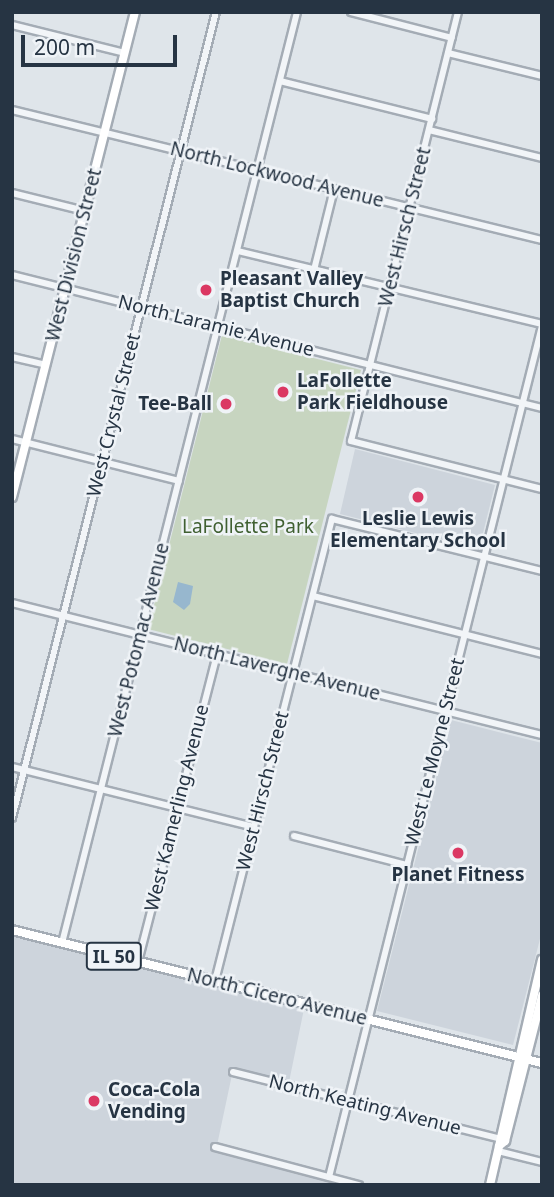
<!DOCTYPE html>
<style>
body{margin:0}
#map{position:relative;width:554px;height:1197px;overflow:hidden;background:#dfe5ea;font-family:"Noto Sans",sans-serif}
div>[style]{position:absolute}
.built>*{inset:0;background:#cdd4dc}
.green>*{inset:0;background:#c7d5c0}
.water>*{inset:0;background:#97b7ce}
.roads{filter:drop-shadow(2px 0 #a4acb5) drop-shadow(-2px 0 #a4acb5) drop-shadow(0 2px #a4acb5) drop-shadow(0 -2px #a4acb5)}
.minor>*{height:6px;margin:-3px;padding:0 3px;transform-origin:3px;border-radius:3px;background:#f2f5f8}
.major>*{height:8px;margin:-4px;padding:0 4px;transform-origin:4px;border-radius:4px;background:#fff}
.dots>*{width:19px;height:19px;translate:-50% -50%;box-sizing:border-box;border:4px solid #eff3f7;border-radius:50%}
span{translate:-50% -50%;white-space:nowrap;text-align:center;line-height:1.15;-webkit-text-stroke:5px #eff3f7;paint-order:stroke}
.shield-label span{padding:2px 5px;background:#eff3f7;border:2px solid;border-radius:5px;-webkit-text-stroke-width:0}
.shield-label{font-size:18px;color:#263443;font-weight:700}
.street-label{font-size:19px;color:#263443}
.poi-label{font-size:19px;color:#263443;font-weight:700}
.left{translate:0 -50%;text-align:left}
.right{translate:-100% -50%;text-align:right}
.park-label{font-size:19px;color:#406032}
.frame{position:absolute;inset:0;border:14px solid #263443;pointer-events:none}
.scale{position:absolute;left:21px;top:35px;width:156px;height:32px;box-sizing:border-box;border:4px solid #263443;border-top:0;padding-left:9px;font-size:21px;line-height:24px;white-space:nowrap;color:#263443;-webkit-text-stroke:5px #eff3f7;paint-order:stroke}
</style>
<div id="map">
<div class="built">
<i style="clip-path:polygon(355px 449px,495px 485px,479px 549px,340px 514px)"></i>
<i style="clip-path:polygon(451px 720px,542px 743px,542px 931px,513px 1045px,377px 1011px)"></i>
<i style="clip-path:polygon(12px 935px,304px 1009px,289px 1082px,233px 1070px,216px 1150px,350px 1185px,12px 1185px)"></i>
</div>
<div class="green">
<i style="clip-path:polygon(222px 335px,361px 370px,287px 664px,148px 629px)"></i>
</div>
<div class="water">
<i style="clip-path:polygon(178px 582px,193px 586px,190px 604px,184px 610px,173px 602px)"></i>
</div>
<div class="roads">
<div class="minor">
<i style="left:351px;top:12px;width:104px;rotate:14.4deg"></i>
<i style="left:458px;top:12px;width:442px;rotate:104deg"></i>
<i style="left:351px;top:441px;width:197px;rotate:14.1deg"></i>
<i style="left:12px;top:25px;width:116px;rotate:13.9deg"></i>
<i style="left:448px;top:53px;width:97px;rotate:13.7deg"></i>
<i style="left:280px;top:81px;width:157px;rotate:14deg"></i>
<i style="left:12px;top:110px;width:546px;rotate:13.78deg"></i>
<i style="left:429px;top:130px;width:116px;rotate:13.9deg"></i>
<i style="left:12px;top:193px;width:75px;rotate:13.9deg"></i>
<i style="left:238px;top:251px;width:313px;rotate:13.5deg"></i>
<i style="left:314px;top:270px;width:83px;rotate:-76.1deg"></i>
<i style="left:12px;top:275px;width:546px;rotate:14.09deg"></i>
<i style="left:12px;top:357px;width:35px;rotate:13deg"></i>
<i style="left:12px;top:439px;width:172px;rotate:14.1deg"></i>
<i style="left:313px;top:596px;width:236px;rotate:14.2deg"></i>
<i style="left:12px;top:603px;width:546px;rotate:13.99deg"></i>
<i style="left:12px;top:767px;width:249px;rotate:13.9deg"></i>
<i style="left:12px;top:818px;width:831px;rotate:-75.8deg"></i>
<i style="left:294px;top:836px;width:117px;rotate:14.4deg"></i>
<i style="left:62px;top:943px;width:960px;rotate:-75.83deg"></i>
<i style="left:138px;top:962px;width:318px;rotate:-75.6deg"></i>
<i style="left:215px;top:981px;width:477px;rotate:-75.8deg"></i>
<i style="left:332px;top:519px;width:216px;rotate:13.9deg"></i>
<i style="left:233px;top:1072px;width:272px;rotate:14deg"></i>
<i style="left:215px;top:1147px;width:149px;rotate:14.8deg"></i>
<i style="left:498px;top:1151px;width:45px;rotate:14deg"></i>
<i style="left:329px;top:1177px;width:877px;rotate:-75.95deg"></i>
</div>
<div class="major">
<i style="left:12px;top:497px;width:500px;rotate:-75.77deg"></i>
<i style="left:12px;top:930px;width:546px;rotate:14.09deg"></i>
<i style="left:499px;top:1146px;width:8px;rotate:-40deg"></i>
<i style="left:505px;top:1141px;width:150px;rotate:-75.7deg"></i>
<i style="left:490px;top:1185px;width:231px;rotate:-77deg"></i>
</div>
</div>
<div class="dots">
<i style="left:206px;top:290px;background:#db3863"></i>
<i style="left:283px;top:392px;background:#db3863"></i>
<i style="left:226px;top:404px;background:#db3863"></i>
<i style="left:418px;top:497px;background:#db3863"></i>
<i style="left:458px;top:853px;background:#db3863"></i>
<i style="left:94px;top:1101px;background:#db3863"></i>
</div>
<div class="shield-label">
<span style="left:114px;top:956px">IL 50</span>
</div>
<div class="street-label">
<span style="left:277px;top:175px;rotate:14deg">North Lockwood Avenue</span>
<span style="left:405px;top:227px;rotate:-76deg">West Hirsch Street</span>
<span style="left:74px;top:255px;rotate:-76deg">West Division Street</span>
<span style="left:216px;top:326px;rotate:14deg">North Laramie Avenue</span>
<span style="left:114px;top:415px;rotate:-76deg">West Crystal Street</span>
<span style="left:139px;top:640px;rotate:-76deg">West Potomac Avenue</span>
<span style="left:277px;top:669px;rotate:14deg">North Lavergne Avenue</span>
<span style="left:435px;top:752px;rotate:-76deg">West Le Moyne Street</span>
<span style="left:263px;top:791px;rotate:-76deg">West Hirsch Street</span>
<span style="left:177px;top:808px;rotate:-76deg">West Kamerling Avenue</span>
<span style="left:277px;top:997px;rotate:14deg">North Cicero Avenue</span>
<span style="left:365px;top:1105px;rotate:14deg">North Keating Avenue</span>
</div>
<div class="poi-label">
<span class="left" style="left:220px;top:290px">Pleasant Valley<br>Baptist Church</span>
<span class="left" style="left:297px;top:392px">LaFollette<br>Park Fieldhouse</span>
<span class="right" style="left:212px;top:404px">Tee-Ball</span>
<span style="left:418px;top:530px">Leslie Lewis<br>Elementary School</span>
<span style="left:458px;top:875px">Planet Fitness</span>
<span class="left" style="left:108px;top:1101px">Coca-Cola<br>Vending</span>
</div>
<div class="park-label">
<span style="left:248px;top:527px">LaFollette Park</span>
</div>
<div class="frame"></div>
<div class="scale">200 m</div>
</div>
